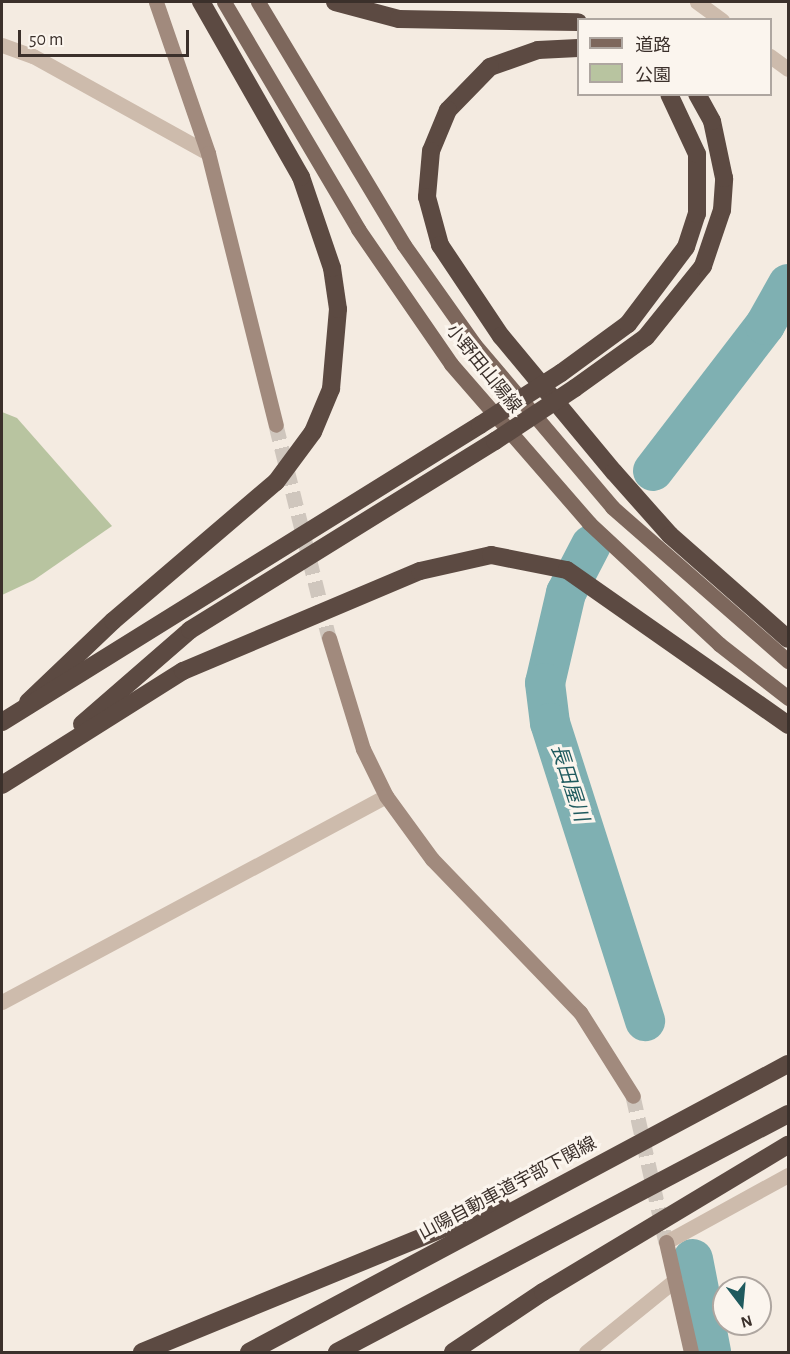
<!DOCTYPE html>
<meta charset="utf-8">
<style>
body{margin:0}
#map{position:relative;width:790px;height:1354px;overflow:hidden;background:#f4ebe1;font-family:"Alegreya Sans","Noto Sans JP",sans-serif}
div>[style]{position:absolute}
.green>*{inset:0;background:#b8c4a0}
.river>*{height:40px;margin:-20px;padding:0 20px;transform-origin:20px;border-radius:20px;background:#7fb0b2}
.secondary-tunnel>*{height:15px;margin-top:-7.5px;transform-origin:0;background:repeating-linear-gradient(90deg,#cfc6bd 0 15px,transparent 0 23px)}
.street>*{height:15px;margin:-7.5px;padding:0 7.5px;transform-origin:7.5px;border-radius:7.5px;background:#cdbbac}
.secondary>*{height:15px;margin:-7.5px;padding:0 7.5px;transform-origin:7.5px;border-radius:7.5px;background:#a18a7d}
.primary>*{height:15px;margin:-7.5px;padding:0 7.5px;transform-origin:7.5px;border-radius:7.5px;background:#7d675c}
.highway>*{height:18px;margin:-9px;padding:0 9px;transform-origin:9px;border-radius:9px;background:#5c4a42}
.highway-bridge>*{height:18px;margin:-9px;padding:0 9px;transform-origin:9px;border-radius:9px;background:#5c4a42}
span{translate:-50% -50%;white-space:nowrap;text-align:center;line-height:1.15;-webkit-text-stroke:6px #fbf5ee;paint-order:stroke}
.street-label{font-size:18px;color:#3b302b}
.water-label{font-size:20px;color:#1f5a5e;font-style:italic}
.frame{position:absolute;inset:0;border:3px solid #3b302b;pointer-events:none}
.legend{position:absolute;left:577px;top:18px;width:195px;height:78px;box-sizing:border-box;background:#fbf5ee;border:2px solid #aea6a0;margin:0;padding:8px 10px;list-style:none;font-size:18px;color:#3b302b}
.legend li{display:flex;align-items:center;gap:12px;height:30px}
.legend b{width:30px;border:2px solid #aea6a0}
.north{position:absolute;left:712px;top:1276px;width:60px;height:60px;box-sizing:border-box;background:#fbf5ee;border:2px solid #aea6a0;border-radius:50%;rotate:164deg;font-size:16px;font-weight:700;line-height:24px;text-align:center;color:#3b302b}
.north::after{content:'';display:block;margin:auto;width:21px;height:27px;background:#1f5a5e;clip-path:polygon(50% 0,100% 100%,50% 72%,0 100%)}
.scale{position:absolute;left:18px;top:30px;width:171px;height:27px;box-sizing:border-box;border:3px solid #3b302b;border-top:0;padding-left:8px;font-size:18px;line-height:21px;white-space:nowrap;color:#3b302b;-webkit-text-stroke:4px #fbf5ee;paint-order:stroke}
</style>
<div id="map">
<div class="green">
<i style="clip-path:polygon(2px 412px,17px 418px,112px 526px,34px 580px,2px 595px)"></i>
</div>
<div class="river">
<i style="left:653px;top:471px;width:184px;rotate:-52.5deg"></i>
<i style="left:765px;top:325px;width:47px;rotate:-60.7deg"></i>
<i style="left:591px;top:545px;width:54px;rotate:117.5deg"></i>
<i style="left:566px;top:593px;width:92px;rotate:103.1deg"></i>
<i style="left:545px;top:683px;width:40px;rotate:82.9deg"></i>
<i style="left:550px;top:723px;width:313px;rotate:72.3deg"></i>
<i style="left:693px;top:1259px;width:95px;rotate:79deg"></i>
</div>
<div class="secondary-tunnel">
<i style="left:276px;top:425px;width:219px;rotate:76deg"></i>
<i style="left:633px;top:1096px;width:150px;rotate:77.3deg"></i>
</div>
<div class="street">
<i style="left:697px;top:2px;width:31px;rotate:36deg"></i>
<i style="left:2px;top:45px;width:33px;rotate:20deg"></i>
<i style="left:33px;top:56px;width:200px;rotate:29deg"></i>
<i style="left:770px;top:56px;width:22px;rotate:36deg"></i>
<i style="left:2px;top:1002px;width:436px;rotate:-28.2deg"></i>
<i style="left:666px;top:1242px;width:139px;rotate:-28.8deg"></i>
<i style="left:586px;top:1352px;width:114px;rotate:-39deg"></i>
</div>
<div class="secondary">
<i style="left:156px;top:2px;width:160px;rotate:71deg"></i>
<i style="left:208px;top:153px;width:280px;rotate:76deg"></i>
<i style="left:329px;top:638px;width:116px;rotate:73deg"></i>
<i style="left:363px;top:749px;width:52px;rotate:63.9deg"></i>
<i style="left:386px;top:796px;width:78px;rotate:53.9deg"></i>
<i style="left:432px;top:859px;width:213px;rotate:46deg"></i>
<i style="left:580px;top:1012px;width:99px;rotate:57.8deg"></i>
<i style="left:666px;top:1242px;width:113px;rotate:77.2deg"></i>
</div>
<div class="primary">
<i style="left:224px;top:2px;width:264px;rotate:59.4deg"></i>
<i style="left:358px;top:229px;width:164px;rotate:55.4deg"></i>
<i style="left:451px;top:364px;width:211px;rotate:49deg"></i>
<i style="left:589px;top:523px;width:178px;rotate:42.9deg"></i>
<i style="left:719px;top:644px;width:88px;rotate:38deg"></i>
<i style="left:258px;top:2px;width:283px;rotate:59deg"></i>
<i style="left:404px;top:245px;width:121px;rotate:54.7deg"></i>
<i style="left:474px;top:344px;width:214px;rotate:49.7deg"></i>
<i style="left:612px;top:507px;width:234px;rotate:41.2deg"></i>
</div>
<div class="highway">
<i style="left:335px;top:2px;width:66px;rotate:14.9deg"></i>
<i style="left:399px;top:19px;width:179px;rotate:1deg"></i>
<i style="left:578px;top:48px;width:40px;rotate:177.1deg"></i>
<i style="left:538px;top:50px;width:51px;rotate:160.5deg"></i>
<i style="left:490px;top:67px;width:60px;rotate:134.3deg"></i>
<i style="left:448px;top:110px;width:44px;rotate:112.5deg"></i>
<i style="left:431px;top:151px;width:46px;rotate:95deg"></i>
<i style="left:427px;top:197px;width:50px;rotate:74.8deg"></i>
<i style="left:440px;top:245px;width:110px;rotate:56.2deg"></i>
<i style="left:501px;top:336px;width:177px;rotate:50.3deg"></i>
<i style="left:614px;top:472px;width:84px;rotate:48.4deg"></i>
<i style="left:670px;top:535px;width:157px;rotate:41.4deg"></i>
<i style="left:561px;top:373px;width:83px;rotate:-36.2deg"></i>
<i style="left:628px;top:324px;width:96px;rotate:-53deg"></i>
<i style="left:686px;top:247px;width:35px;rotate:-72deg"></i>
<i style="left:697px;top:214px;width:60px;rotate:-90deg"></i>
<i style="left:697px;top:154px;width:66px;rotate:-115deg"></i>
<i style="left:575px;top:388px;width:87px;rotate:-35.7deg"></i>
<i style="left:646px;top:337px;width:91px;rotate:-51.2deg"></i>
<i style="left:703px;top:266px;width:59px;rotate:-71.3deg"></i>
<i style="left:722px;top:210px;width:32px;rotate:-86deg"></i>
<i style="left:724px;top:178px;width:58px;rotate:-101.9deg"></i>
<i style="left:712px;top:121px;width:31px;rotate:-119deg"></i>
<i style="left:28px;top:702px;width:117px;rotate:-43.6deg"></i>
<i style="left:113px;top:621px;width:214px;rotate:-40.5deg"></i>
<i style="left:276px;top:482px;width:62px;rotate:-53.5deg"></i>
<i style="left:313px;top:432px;width:47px;rotate:-67.3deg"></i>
<i style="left:331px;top:389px;width:80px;rotate:-85deg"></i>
<i style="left:338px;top:309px;width:41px;rotate:-98.3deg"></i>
<i style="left:332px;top:268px;width:96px;rotate:-108.8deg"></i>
<i style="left:301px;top:177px;width:202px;rotate:-119.7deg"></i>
<i style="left:2px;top:722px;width:563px;rotate:-31.85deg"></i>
<i style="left:82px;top:724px;width:143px;rotate:-41deg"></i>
<i style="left:190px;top:630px;width:359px;rotate:-31.8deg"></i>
<i style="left:2px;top:785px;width:214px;rotate:-32.2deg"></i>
<i style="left:183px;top:671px;width:257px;rotate:-22.9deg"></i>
<i style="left:420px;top:571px;width:73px;rotate:-12.7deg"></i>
<i style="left:491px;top:555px;width:77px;rotate:11.2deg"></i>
<i style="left:567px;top:570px;width:270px;rotate:35deg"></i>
<i style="left:142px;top:1352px;width:388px;rotate:-22.3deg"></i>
<i style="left:249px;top:1352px;width:611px;rotate:-28.12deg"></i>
<i style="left:337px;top:1352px;width:510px;rotate:-27.82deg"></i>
<i style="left:453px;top:1352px;width:108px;rotate:-33.7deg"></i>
<i style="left:543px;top:1292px;width:286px;rotate:-31deg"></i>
</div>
<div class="highway-bridge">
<i style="left:480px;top:425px;width:96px;rotate:-32.7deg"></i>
<i style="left:495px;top:441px;width:96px;rotate:-33.5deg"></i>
</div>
<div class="street-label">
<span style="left:483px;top:369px;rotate:51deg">小野田山陽線</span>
<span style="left:508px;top:1189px;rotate:-28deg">山陽自動車道宇部下関線</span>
</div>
<div class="water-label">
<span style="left:569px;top:783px;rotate:72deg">長田屋川</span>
</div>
<div class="frame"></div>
<ul class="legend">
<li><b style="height:8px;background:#7d675c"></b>道路</li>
<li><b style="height:16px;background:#b8c4a0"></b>公園</li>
</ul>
<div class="north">N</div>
<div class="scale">50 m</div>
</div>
